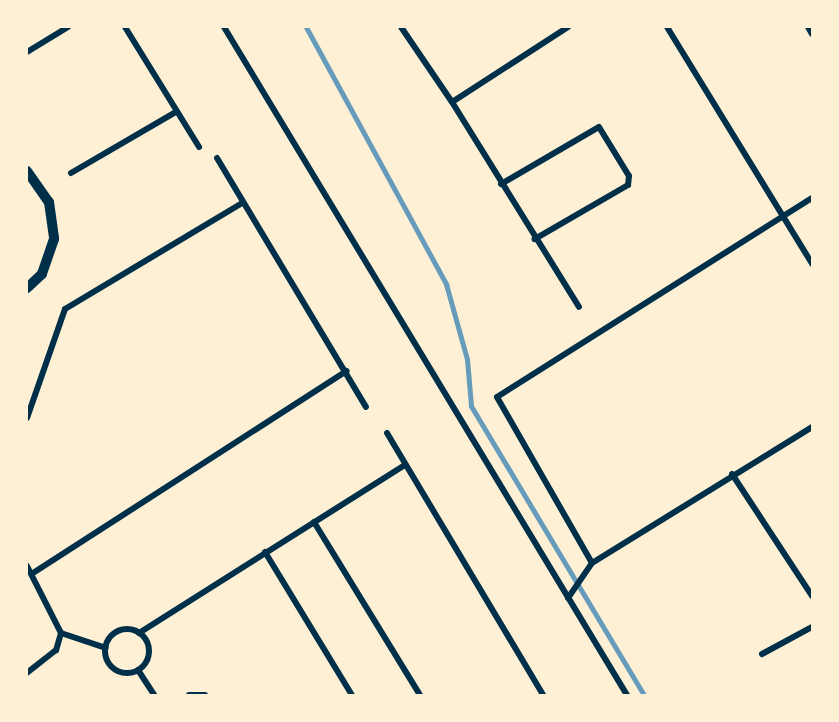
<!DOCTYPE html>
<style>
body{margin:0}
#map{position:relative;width:839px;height:722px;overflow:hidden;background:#fdf0d5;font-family:Helvetica,sans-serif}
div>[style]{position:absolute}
.stream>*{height:5px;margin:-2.5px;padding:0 2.5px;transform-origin:2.5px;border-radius:2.5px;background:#669bbc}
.minor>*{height:6px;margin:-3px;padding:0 3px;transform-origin:3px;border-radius:3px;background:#003049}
.minor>.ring{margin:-3px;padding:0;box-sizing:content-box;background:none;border:6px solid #003049;border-radius:50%}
.tertiary>*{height:10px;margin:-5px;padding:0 5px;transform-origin:5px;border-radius:5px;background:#003049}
span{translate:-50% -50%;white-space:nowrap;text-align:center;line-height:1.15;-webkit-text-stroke:5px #fdf0d5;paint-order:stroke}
.frame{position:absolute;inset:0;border:28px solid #fdf0d5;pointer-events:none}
</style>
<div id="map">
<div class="stream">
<i style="left:306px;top:27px;width:293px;rotate:61.4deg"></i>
<i style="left:446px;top:284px;width:78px;rotate:74.4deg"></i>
<i style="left:467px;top:359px;width:47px;rotate:85.1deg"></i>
<i style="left:471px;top:406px;width:337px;rotate:59.1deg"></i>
</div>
<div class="minor">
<i style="left:125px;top:27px;width:141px;rotate:58.3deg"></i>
<i style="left:224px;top:27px;width:780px;rotate:58.9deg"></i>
<i style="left:401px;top:27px;width:91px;rotate:55.8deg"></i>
<i style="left:568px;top:27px;width:138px;rotate:147.1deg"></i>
<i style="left:452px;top:102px;width:241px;rotate:58.2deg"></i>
<i style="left:667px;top:27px;width:278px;rotate:58.5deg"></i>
<i style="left:808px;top:27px;width:8px;rotate:60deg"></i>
<i style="left:27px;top:52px;width:48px;rotate:-31.4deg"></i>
<i style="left:217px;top:158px;width:290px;rotate:59.1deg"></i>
<i style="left:71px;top:173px;width:121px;rotate:-30.2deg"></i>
<i style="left:501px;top:184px;width:113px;rotate:-30.2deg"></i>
<i style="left:599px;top:127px;width:57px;rotate:58.5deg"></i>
<i style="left:629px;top:176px;width:9px;rotate:96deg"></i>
<i style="left:628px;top:185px;width:108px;rotate:149.9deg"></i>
<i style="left:27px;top:418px;width:115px;rotate:-70.8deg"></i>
<i style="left:65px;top:309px;width:206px;rotate:-30.9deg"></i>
<i style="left:387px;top:433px;width:305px;rotate:59.2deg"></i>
<i style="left:732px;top:474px;width:146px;rotate:56.7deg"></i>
<i style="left:314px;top:522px;width:203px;rotate:58.5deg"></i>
<i style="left:265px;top:552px;width:167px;rotate:58.7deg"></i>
<i style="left:592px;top:563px;width:191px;rotate:-119.8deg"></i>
<i style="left:497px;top:397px;width:373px;rotate:-32.3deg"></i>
<i style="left:27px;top:566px;width:75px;rotate:63.1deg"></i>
<i style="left:61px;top:633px;width:18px;rotate:106deg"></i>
<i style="left:56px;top:650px;width:37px;rotate:142deg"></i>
<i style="left:33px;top:573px;width:373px;rotate:-32.8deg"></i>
<i style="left:568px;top:598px;width:42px;rotate:-55.6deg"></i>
<i style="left:592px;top:563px;width:259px;rotate:-31.7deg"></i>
<i class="ring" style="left:105px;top:629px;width:38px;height:38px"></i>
<i style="left:61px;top:633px;width:47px;rotate:18.4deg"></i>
<i style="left:139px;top:633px;width:315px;rotate:-32.3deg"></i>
<i style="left:762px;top:654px;width:57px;rotate:-28.4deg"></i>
<i style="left:138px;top:670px;width:30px;rotate:57deg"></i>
<i style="left:189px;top:695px;width:16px"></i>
</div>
<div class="tertiary">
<i style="left:27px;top:171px;width:38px;rotate:55deg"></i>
<i style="left:49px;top:202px;width:37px;rotate:82deg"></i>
<i style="left:54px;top:239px;width:37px;rotate:109deg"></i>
<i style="left:42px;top:274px;width:21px;rotate:137deg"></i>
</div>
<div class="frame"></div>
</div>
